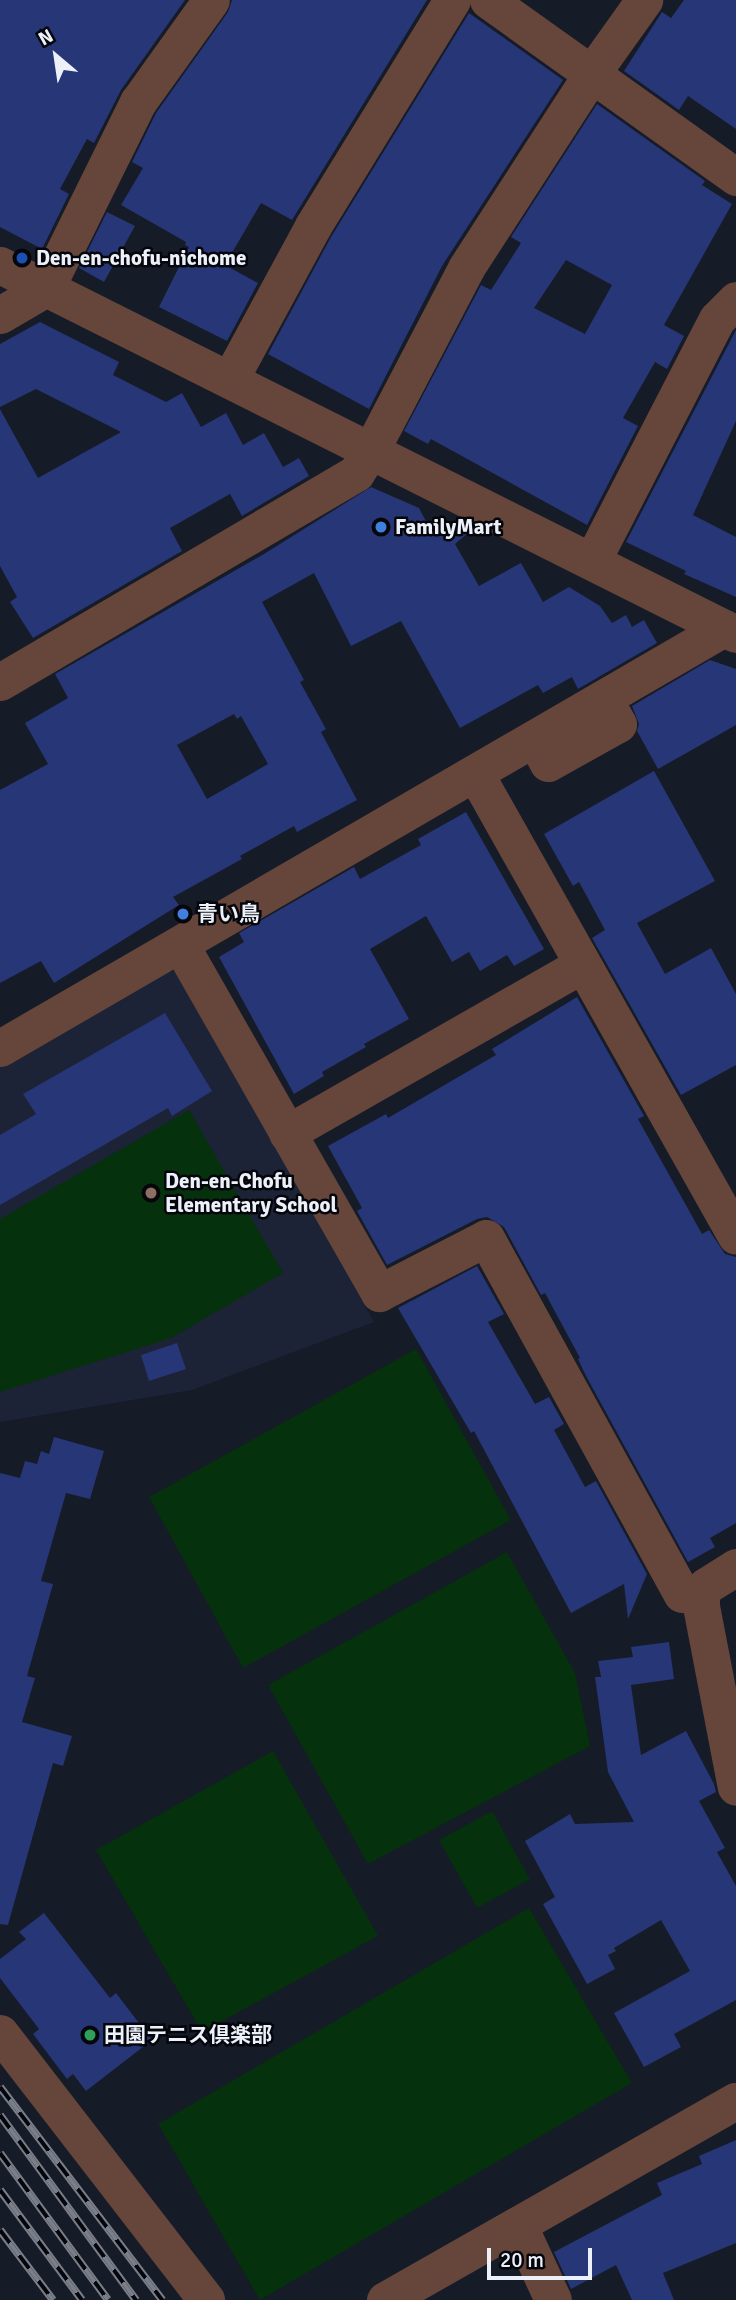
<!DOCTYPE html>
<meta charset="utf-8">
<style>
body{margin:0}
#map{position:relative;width:736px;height:2300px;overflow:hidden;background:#161b28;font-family:Signika,"Noto Sans JP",sans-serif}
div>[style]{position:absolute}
.built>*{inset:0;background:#1d2336}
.green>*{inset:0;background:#05310c}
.building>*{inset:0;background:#263676}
.minor>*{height:37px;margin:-18.5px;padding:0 18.5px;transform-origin:18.5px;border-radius:18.5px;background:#66453a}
.rail>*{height:8px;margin-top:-4px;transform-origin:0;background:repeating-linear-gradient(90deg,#05060b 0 16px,#7a7e89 0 32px);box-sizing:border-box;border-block:2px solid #7a7e89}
.dots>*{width:19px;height:19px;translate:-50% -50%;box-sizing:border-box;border:4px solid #05060b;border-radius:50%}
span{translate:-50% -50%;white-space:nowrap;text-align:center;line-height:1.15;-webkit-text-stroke:5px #05060b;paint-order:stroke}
.poi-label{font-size:21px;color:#ecf0f9;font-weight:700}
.left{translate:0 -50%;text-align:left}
.north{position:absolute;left:21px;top:21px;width:70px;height:70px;-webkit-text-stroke:5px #05060b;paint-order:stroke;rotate:331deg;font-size:19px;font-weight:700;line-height:28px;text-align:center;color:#ecf0f9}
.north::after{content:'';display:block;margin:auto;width:24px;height:32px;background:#ecf0f9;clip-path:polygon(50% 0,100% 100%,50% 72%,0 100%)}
.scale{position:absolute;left:487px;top:2248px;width:105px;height:32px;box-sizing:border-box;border:4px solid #ecf0f9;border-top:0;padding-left:9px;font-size:21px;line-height:24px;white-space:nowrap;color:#ecf0f9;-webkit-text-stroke:5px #05060b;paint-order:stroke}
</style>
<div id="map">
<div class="built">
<i style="clip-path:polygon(177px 971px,374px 1322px,192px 1390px,0 1422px,0 1063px,155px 972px)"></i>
</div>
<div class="green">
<i style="clip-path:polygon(189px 1110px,283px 1273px,171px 1338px,0 1392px,0 1219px)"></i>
<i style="clip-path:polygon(416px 1349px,511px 1520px,243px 1668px,149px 1497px)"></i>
<i style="clip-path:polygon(507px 1552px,575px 1673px,590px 1746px,368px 1864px,268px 1685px)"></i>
<i style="clip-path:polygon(273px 1751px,378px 1936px,202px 2032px,96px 1850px)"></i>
<i style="clip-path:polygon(492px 1811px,530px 1879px,477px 1908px,439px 1840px)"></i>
<i style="clip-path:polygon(529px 1908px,632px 2083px,260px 2300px,158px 2124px)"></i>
</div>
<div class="building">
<i style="clip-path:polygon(0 0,185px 0,121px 90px,94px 143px,87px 139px,60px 189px,69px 194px,42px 249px,0 227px)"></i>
<i style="clip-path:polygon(232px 0,427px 0,292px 220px,261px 203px,225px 265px,258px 283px,227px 341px,159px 307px,189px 247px,185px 245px,186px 242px,121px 205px,143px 168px,132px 162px,156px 113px,228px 12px)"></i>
<i style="clip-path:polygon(684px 0,736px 0,736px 129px,688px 96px,679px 110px,624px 71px,662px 12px,671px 18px)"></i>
<i style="clip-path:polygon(469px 13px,563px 80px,442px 266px,369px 409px,268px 354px,331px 237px)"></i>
<i style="clip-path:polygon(evenodd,597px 104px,705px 181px,702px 185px,732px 204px,664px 325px,684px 336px,667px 369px,655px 362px,623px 418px,638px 426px,587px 525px,431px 439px,428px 444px,404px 431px,481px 285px,491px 290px,521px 243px,511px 237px,597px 104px,566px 260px,612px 285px,585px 334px,534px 308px,566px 260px)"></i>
<i style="clip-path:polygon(107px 212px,135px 226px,104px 282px,79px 268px)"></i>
<i style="clip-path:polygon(40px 322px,119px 362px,113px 375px,166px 402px,182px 393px,201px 427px,226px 413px,243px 445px,264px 433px,283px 467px,299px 458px,309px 476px,242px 516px,230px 494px,170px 528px,182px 551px,33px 638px,10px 602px,17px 597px,0 566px,0 409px,38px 478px,121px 432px,36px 389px,0 407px,0 344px)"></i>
<i style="clip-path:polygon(736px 330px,736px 421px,693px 515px,736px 537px,736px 597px,684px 574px,686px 571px,626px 542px)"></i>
<i style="clip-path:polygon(evenodd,371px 487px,419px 508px,428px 525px,467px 523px,475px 527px,455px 544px,479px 586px,521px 563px,543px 602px,569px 587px,600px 606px,612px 623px,626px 615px,632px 627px,644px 620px,657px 643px,578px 689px,572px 677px,543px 693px,538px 685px,460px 728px,401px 621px,351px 646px,314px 573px,262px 602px,304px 680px,300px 682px,326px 729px,321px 732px,357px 800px,297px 832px,294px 826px,240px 856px,242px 859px,173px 897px,179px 905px,54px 983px,41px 961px,0 983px,0 790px,48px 764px,25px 723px,68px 698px,55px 674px,264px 554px,371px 487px,234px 714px,237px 719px,241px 716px,268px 764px,207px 799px,177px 745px,234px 714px)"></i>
<i style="clip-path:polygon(710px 660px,736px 669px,736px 725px,658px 769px,637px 731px,639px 724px,632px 706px)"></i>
<i style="clip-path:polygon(654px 771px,715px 881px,637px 923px,665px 974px,711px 948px,736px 994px,736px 1065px,681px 1095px,592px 938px,605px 930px,579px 882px,573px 886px,544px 834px)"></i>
<i style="clip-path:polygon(466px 812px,544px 949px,514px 966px,507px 955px,480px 971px,469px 952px,452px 962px,426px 916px,370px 949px,409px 1019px,364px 1044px,366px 1047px,322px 1072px,324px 1076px,294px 1094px,219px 957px,244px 942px,239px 933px,354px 867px,360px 879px,421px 845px,418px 839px)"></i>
<i style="clip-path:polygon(577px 997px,644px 1116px,638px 1119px,702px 1234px,709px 1230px,725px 1254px,736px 1257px,736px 1523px,710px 1538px,715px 1547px,688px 1562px,586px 1376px,578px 1359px,580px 1358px,545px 1293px,541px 1295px,504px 1227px,487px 1217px,477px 1219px,387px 1265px,357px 1211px,362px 1208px,328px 1146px,386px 1114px,388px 1118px,496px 1055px,492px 1049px)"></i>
<i style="clip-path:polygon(165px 1013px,212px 1091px,172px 1116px,168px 1108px,0 1205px,0 1135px,36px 1114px,23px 1094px)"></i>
<i style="clip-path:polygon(477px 1266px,504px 1314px,488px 1322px,535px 1404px,549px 1397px,564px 1424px,554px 1430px,585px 1487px,596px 1481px,647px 1574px,628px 1619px,624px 1584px,571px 1613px,474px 1431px,471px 1433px,398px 1308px)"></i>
<i style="clip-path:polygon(177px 1343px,186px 1369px,149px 1381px,141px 1355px)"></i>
<i style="clip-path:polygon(54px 1437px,104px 1451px,90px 1499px,66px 1493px,41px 1581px,53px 1584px,27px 1676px,35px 1678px,22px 1722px,72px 1736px,63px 1766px,53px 1763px,8px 1925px,0 1924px,0 1473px,20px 1478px,25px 1461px,37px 1464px,41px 1451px,49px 1454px)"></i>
<i style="clip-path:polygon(669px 1642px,674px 1679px,631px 1685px,641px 1755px,686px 1731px,714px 1784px,716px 1792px,699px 1801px,725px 1848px,717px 1852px,736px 1886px,736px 2000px,674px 2034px,681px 2047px,644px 2067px,614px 2013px,690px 1971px,661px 1920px,614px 1948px,616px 1951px,608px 1955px,615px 1969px,587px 1984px,543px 1904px,555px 1897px,525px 1841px,570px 1814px,575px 1824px,634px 1822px,608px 1772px,595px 1677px,601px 1677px,598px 1661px,633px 1657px,631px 1647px)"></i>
<i style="clip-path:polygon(44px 1913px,110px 1998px,116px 1993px,152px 2040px,86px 2091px,73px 2074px,67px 2079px,33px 2034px,39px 2029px,0 1978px,0 1959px,26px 1939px,19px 1932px)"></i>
<i style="clip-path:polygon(736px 2140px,736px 2243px,663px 2273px,674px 2300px,632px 2300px,616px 2265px,571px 2289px,554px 2252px,662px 2195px,657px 2183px,702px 2164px,699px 2156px)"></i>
</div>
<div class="minor">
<i style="left:488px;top:0;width:305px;rotate:35.5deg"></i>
<i style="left:0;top:265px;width:823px;rotate:26.63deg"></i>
<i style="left:0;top:315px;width:53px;rotate:-30.4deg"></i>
<i style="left:46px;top:288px;width:208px;rotate:-63.7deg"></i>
<i style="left:138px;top:102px;width:125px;rotate:-54.4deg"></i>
<i style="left:230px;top:379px;width:174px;rotate:-61.5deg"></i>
<i style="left:313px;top:226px;width:265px;rotate:-58.4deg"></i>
<i style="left:592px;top:561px;width:272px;rotate:-62.7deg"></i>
<i style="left:717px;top:319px;width:27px;rotate:-45deg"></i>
<i style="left:0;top:682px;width:413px;rotate:-30.4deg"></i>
<i style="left:356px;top:473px;width:27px;rotate:-57deg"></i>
<i style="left:371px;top:450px;width:205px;rotate:-62.4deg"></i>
<i style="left:466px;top:268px;width:232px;rotate:-57.1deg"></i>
<i style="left:592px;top:73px;width:90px;rotate:-54.5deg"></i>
<i style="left:535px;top:739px;width:27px;rotate:62deg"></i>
<i style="left:548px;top:763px;width:80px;rotate:-29.1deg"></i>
<i style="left:618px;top:724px;width:29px;rotate:-119deg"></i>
<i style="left:475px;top:773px;width:531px;rotate:60.59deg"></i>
<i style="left:180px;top:944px;width:402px;rotate:60.3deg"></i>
<i style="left:379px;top:1293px;width:120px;rotate:-27.2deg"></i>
<i style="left:486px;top:1238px;width:406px;rotate:61.2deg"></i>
<i style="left:682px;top:1594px;width:19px"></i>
<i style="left:0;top:1048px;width:837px;rotate:-30.12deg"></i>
<i style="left:287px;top:1133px;width:339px;rotate:-29.7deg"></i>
<i style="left:736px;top:1567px;width:36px;rotate:148deg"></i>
<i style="left:706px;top:1586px;width:9px;rotate:122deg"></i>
<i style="left:701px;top:1594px;width:12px;rotate:90deg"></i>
<i style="left:701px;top:1606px;width:184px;rotate:79.1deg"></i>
<i style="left:0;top:2033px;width:337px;rotate:52.3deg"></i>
<i style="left:519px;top:2226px;width:81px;rotate:65.3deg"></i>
<i style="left:385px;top:2300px;width:403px;rotate:-29.6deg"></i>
</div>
<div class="rail">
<i style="left:0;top:2087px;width:268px;rotate:52.7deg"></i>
<i style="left:0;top:2115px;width:230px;rotate:53.7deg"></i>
<i style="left:0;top:2153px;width:182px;rotate:53.7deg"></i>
<i style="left:0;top:2190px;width:137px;rotate:53.3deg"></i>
<i style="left:0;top:2230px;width:88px;rotate:52.9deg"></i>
</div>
<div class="dots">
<i style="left:22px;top:258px;background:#1a4fb4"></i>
<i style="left:381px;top:527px;background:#3f7fe0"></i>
<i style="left:183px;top:914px;background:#3f7fe0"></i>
<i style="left:151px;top:1193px;background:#8d6e63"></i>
<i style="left:90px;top:2035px;background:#2e9e5b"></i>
</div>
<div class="poi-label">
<span class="left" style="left:36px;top:258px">Den-en-chofu-nichome</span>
<span class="left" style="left:395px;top:527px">FamilyMart</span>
<span class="left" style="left:197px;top:914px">青い鳥</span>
<span class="left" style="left:165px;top:1193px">Den-en-Chofu<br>Elementary School</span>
<span class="left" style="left:104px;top:2035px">田園テニス倶楽部</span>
</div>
<div class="north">N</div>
<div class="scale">20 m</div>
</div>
